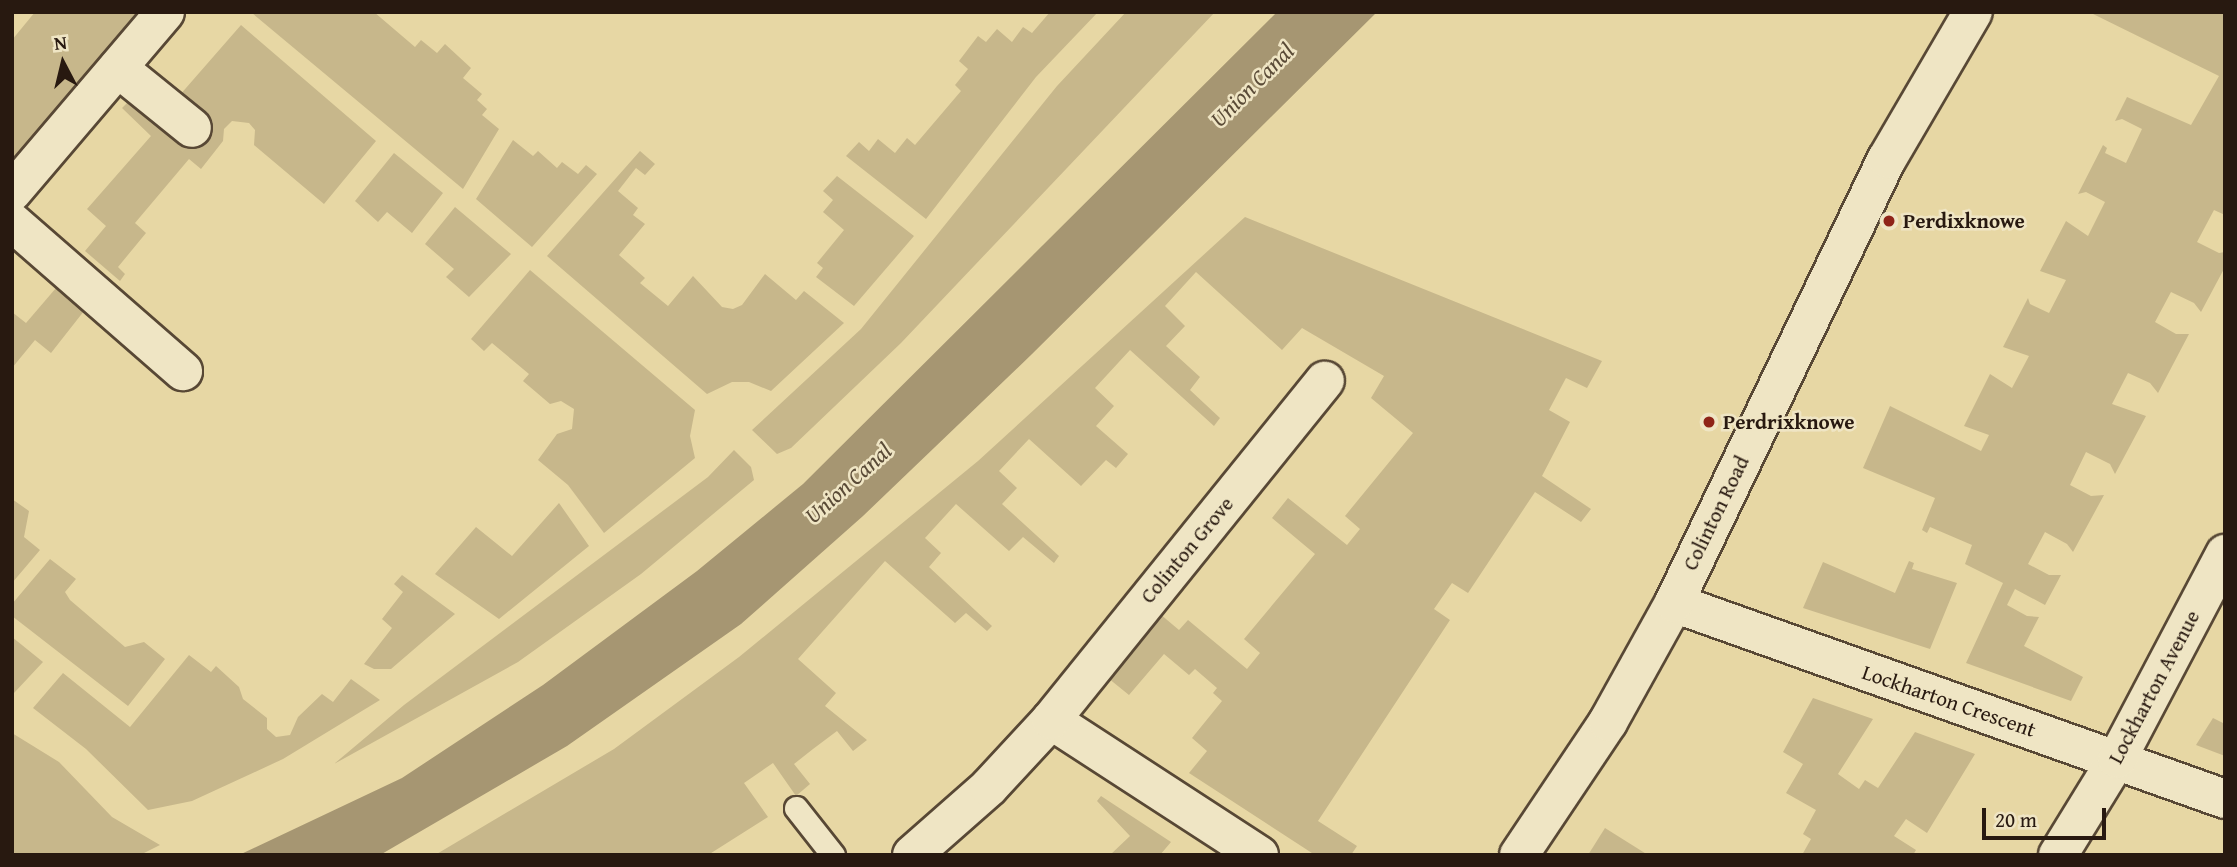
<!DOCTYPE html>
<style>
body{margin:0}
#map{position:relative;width:2237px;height:867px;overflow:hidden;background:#e7d7a4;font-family:"Gentium Book Plus",serif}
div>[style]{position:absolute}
.green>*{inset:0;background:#c7b78b}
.water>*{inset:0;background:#a69672}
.roads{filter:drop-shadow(2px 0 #584835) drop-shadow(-2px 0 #584835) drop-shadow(0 2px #584835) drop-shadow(0 -2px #584835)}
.service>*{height:23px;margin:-11.5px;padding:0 11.5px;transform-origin:11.5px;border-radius:11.5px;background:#efe5c4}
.minor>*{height:38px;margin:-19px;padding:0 19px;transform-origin:19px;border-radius:19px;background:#efe5c4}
.tertiary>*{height:38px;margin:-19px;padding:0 19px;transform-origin:19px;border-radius:19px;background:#efe5c4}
.dots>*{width:19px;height:19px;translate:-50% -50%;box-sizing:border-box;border:4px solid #efe5c4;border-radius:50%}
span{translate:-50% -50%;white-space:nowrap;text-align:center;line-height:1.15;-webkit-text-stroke:5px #efe5c4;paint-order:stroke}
.poi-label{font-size:21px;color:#281910;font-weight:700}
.left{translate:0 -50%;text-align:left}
.street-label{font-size:21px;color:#281910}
.water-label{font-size:23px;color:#5a4b37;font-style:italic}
.frame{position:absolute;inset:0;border:14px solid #281910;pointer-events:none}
.north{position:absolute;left:28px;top:28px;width:70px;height:70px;-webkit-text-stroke:5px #efe5c4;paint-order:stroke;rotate:353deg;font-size:19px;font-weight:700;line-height:28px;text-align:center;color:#281910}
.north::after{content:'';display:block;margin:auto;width:24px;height:32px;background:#281910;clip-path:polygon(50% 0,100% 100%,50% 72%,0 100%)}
.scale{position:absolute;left:1982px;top:808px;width:124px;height:32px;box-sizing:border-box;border:4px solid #281910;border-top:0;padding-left:9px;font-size:21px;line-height:24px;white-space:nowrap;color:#281910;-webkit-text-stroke:5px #efe5c4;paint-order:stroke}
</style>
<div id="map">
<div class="green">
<i style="clip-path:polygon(35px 12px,139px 12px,12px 164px,12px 40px)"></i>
<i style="clip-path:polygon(374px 12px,415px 47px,421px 40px,437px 53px,445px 44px,471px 68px,463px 78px,482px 94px,477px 100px,487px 109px,482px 115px,499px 129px,463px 189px,252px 13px)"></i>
<i style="clip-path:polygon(1050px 12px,1098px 12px,1036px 77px,926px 219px,846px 156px,859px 142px,869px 151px,878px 139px,895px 153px,907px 138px,915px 145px,961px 91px,955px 85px,968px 69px,959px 61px,978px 36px,986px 42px,997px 29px,1012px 42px,1023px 27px,1032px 33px)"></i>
<i style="clip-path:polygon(1126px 12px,1215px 12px,901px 343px,791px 448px,777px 454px,752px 430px,861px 329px,1057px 86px)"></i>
<i style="clip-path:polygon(2089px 12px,2225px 12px,2225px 215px,2214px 210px,2197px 242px,2219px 253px,2225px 252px,2225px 267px,2201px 312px,2194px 303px,2171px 292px,2155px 322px,2176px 334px,2189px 334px,2158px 393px,2150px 383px,2128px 373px,2112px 404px,2146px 416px,2115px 474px,2110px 464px,2086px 452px,2070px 485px,2091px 496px,2104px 495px,2073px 552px,2067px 544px,2045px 532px,2028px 564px,2049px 575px,2061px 575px,2045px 605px,2015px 589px,2007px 605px,2027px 616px,2039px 617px,2024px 646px,2083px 677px,2071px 701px,1966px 663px,2003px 583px,1965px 564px,1972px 545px,1930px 527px,1927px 533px,1922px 530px,1935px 498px,1863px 468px,1890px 406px,1981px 451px,1989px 435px,1964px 426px,1990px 374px,2012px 388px,2029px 356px,2003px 347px,2028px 298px,2030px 304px,2049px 313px,2066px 280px,2040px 271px,2066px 221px,2088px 236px,2105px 202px,2086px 192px,2078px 194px,2103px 145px,2107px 148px,2105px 153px,2126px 163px,2142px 129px,2122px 119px,2115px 121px,2127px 97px,2191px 125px,2219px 76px)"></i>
<i style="clip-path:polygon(241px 25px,376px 141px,324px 204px,254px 145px,255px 130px,249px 123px,232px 121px,224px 129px,223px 141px,201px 169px,189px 159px,135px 223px,146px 233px,118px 267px,125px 274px,120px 281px,85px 251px,106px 226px,87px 209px,151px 136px,122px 108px,133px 97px,194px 149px,213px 126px,179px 96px)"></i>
<i style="clip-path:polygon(513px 140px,533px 156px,538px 151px,557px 168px,562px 162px,578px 174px,586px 165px,597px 174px,532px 247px,476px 199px)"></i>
<i style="clip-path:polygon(640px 151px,655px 164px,645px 175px,636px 168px,618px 191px,638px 208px,633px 215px,645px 224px,619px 255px,645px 278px,640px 283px,668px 306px,693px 276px,722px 307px,733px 309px,742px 305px,765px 274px,796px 300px,804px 291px,844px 323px,771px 391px,749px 382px,732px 382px,707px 394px,547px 256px)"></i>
<i style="clip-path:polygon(394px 153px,443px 193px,412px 233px,387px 212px,378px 222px,355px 201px)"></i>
<i style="clip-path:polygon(837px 176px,914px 236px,854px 306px,816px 277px,823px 268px,817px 263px,844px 230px,823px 212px,833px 200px,823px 191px)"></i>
<i style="clip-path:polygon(455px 207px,511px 254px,469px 297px,446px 277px,454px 269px,425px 244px)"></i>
<i style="clip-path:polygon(1245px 217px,1602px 361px,1587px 388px,1566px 378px,1549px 410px,1570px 422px,1542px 476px,1591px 509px,1581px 522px,1535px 492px,1468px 593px,1452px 583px,1434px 609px,1450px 620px,1318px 821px,1357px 846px,1351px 855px,1315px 855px,1189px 773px,1207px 751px,1192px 738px,1222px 701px,1213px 693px,1217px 688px,1195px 669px,1189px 675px,1164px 654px,1129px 695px,1108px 678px,1160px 614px,1179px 630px,1188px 620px,1247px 669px,1260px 653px,1244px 639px,1315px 554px,1272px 518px,1288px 498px,1347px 545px,1360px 529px,1345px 516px,1413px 433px,1371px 398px,1384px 376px,1302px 328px,1282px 350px,1196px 272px,1165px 306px,1185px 326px,1166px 346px,1200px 377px,1190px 390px,1220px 418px,1214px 426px,1130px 350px,1095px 388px,1114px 406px,1096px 426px,1128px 454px,1116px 468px,1106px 460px,1081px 486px,1029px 439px,999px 471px,1017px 488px,1002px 504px,1059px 556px,1054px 563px,1023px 537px,1009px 551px,956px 504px,925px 538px,941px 553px,929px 567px,992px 626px,987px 631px,966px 613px,955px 623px,885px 561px,798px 659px,836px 693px,825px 706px,867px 740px,853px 751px,837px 731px,813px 749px,794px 764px,810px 784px,796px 796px,773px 763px,744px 783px,768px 817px,708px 855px,435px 855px,614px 749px,739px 657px,978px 461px)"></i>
<i style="clip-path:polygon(530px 270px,695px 410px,690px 436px,695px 458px,604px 533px,568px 485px,538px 460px,557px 434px,572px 429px,574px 409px,561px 401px,550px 404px,523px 381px,529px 374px,492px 343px,484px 351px,471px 339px)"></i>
<i style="clip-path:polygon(56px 288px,84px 311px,51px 353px,35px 340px,12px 368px,12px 312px,26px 323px)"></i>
<i style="clip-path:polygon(734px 450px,751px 467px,754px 480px,641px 574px,518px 662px,334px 764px,404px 705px,708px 477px)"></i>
<i style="clip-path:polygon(12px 499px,29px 511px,24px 537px,40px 550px,12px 583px)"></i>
<i style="clip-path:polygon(559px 503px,589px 546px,499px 619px,435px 574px,476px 527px,512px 556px)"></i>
<i style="clip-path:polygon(50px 559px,76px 579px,65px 592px,70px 600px,125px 647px,144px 642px,165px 659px,128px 706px,12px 616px,12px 604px)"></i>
<i style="clip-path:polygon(1909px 561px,1914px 563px,1912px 569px,1957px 583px,1930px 649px,1803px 608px,1823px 562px,1895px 593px)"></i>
<i style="clip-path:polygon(402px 575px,455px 614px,391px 669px,374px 669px,364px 664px,392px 628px,382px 619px,403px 592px,394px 584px)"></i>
<i style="clip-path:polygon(12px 637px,43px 662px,14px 693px,12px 691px)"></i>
<i style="clip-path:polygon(189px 655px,211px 672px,216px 666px,239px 687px,243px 699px,267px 718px,267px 729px,276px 737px,290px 735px,298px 717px,322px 694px,333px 702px,351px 679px,380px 700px,283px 759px,192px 801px,148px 810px,86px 749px,33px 708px,63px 673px,130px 727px)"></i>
<i style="clip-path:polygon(1813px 698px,1873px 719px,1838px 774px,1859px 789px,1865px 780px,1878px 788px,1915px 732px,1975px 754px,1927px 833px,1906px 819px,1894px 836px,1916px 850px,1913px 855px,1802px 855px,1811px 839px,1803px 834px,1816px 810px,1786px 793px,1803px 764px,1783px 752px)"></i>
<i style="clip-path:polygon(2213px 718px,2225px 724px,2225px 756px,2196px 745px)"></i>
<i style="clip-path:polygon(12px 733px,59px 762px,112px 817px,160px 845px,140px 855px,12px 855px)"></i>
<i style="clip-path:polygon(1101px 796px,1171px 842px,1160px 855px,1110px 855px,1130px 836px,1097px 801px)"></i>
<i style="clip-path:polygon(1605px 828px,1648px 855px,1588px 855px)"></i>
</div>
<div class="water">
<i style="clip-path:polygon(1277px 12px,1377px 12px,1031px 355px,863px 516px,741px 624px,567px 746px,380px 855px,239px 855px,402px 778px,543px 685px,697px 571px,803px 484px)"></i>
</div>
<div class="roads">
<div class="service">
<i style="left:796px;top:808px;width:60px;rotate:51.8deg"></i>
</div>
<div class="minor">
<i style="left:118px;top:68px;width:95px;rotate:39deg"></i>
<i style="left:12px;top:192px;width:236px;rotate:-49.6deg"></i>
<i style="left:12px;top:222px;width:227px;rotate:41.1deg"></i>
<i style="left:1674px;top:603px;width:585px;rotate:19.58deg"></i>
<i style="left:1051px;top:720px;width:248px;rotate:33deg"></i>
<i style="left:912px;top:855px;width:103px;rotate:-41.4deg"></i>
<i style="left:989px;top:787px;width:91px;rotate:-47.2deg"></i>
<i style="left:1051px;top:720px;width:436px;rotate:-51.1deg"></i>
<i style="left:2058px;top:855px;width:113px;rotate:-58.4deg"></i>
<i style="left:2117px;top:759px;width:232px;rotate:-62.2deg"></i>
</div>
<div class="tertiary">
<i style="left:1519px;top:855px;width:160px;rotate:-56.2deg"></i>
<i style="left:1608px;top:722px;width:136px;rotate:-61deg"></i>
<i style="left:1674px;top:603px;width:492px;rotate:-64.4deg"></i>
<i style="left:1887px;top:159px;width:170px;rotate:-59.7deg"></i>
</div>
</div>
<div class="dots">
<i style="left:1889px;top:221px;background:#8f2418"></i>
<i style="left:1709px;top:422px;background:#8f2418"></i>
</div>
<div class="poi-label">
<span class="left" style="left:1903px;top:221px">Perdixknowe</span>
<span class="left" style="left:1723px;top:422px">Perdrixknowe</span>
</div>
<div class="street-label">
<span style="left:1716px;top:513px;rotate:-64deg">Colinton Road</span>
<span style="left:1187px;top:550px;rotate:-50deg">Colinton Grove</span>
<span style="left:2154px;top:687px;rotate:-62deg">Lockharton Avenue</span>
<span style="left:1949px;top:701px;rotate:19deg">Lockharton Crescent</span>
</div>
<div class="water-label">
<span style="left:1252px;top:85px;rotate:-45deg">Union Canal</span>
<span style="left:848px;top:483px;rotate:-42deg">Union Canal</span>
</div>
<div class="frame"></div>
<div class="north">N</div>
<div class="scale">20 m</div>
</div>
